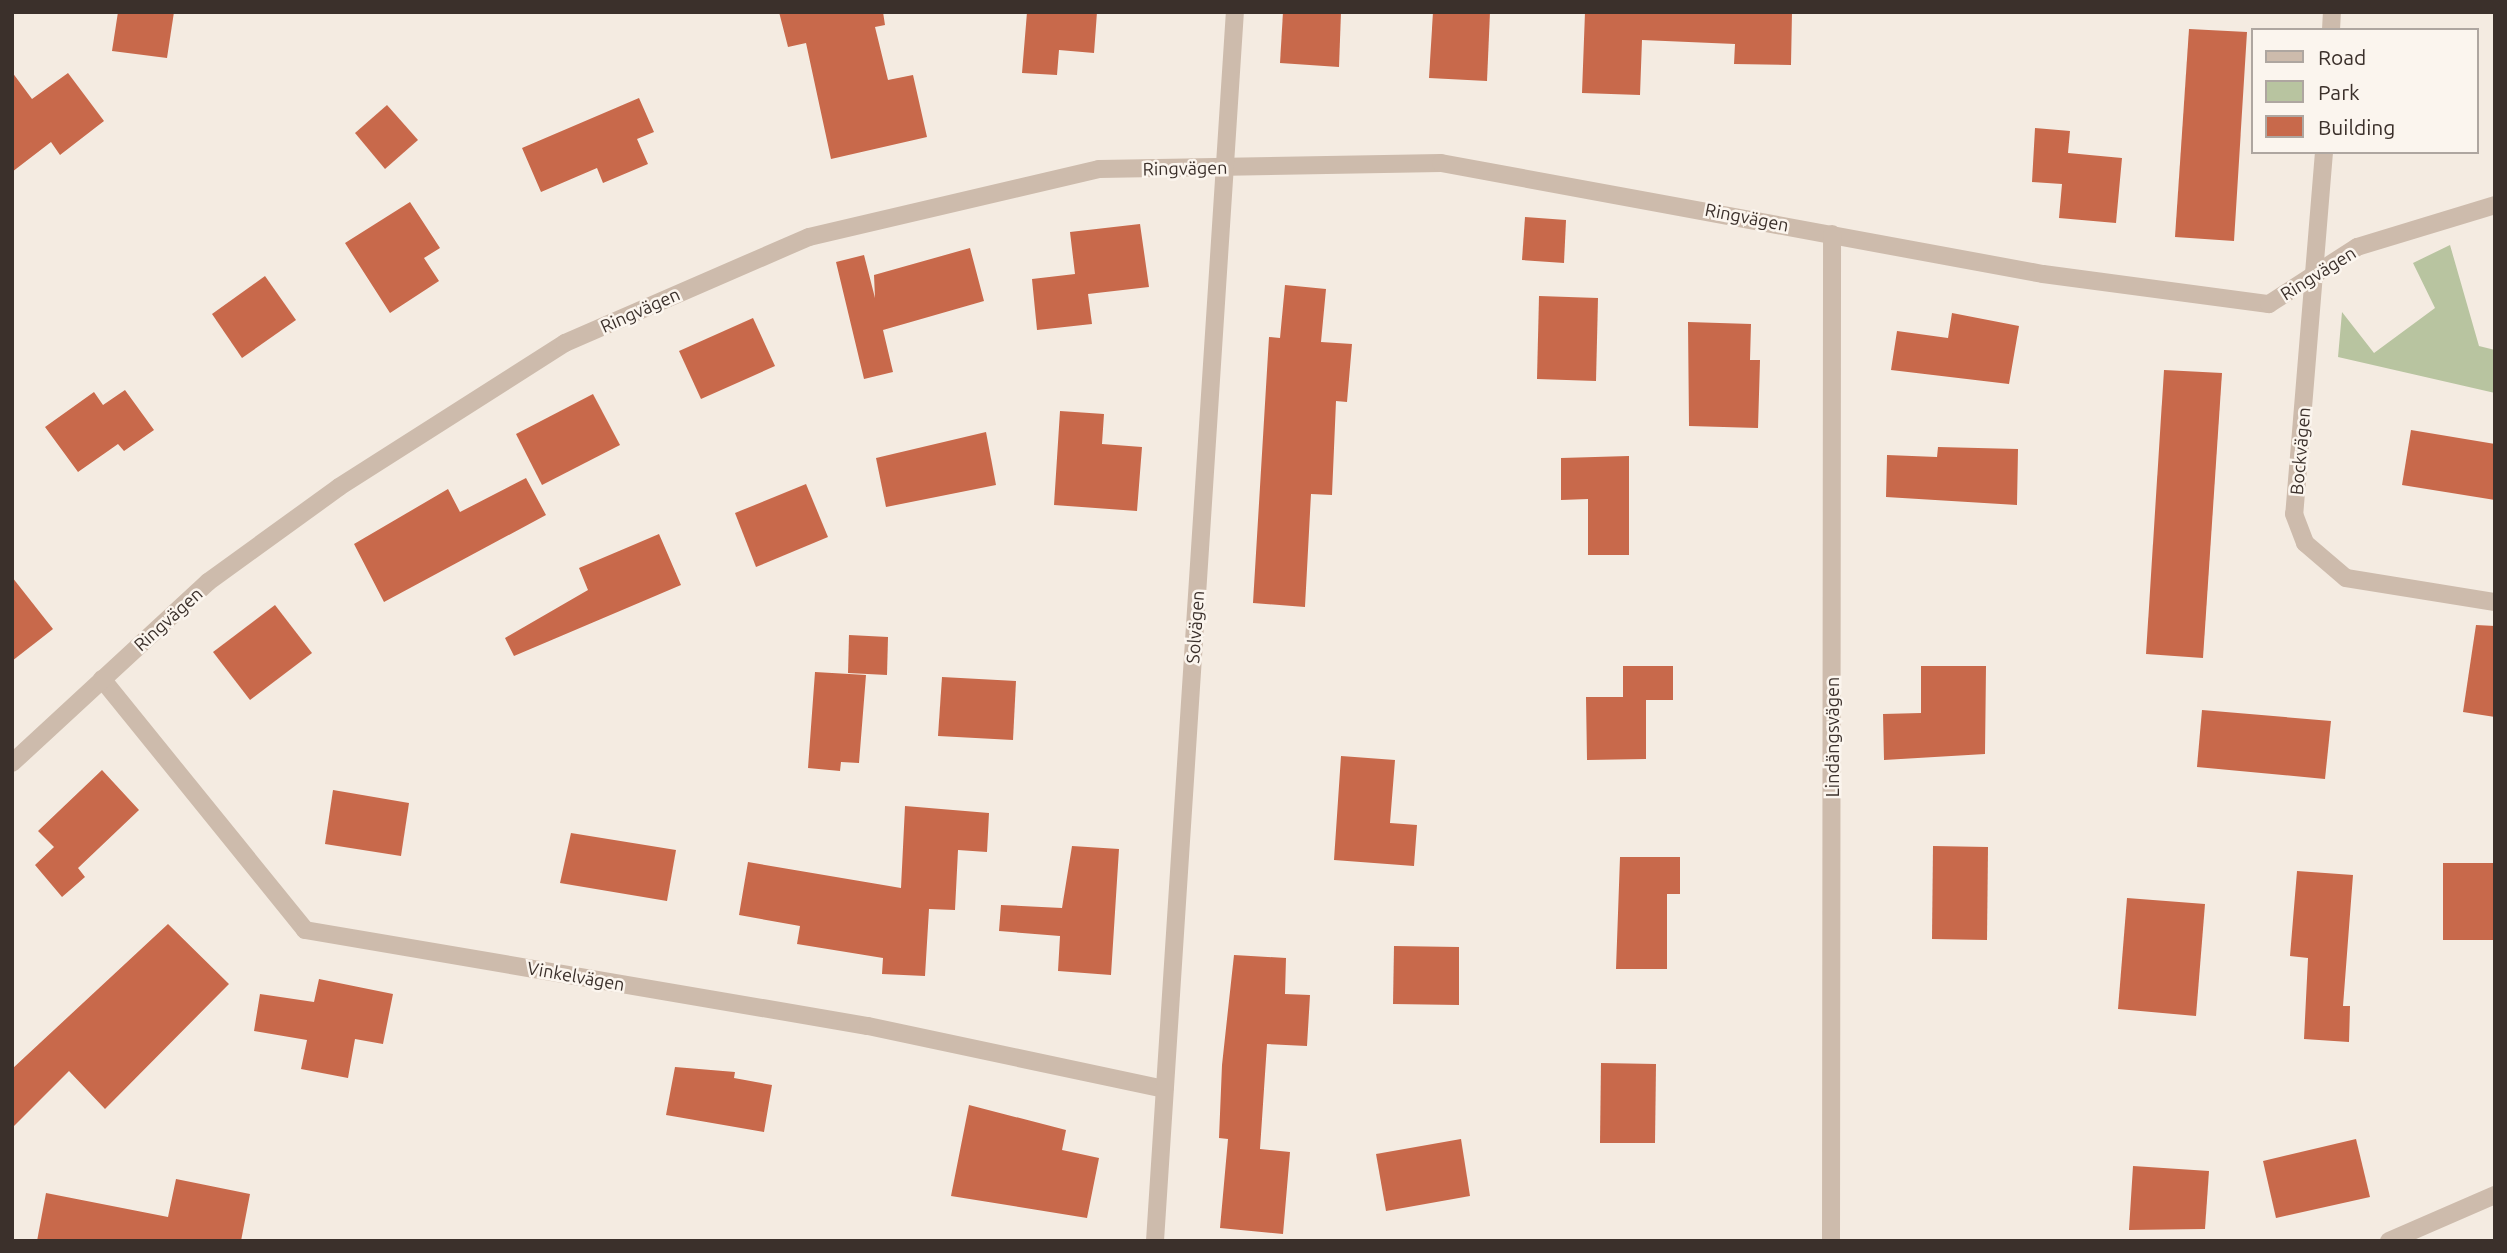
<!DOCTYPE html>
<meta charset="utf-8">
<style>
body{margin:0}
#map{position:relative;width:2507px;height:1253px;overflow:hidden;background:#f4ebe1;font-family:Ubuntu,sans-serif}
div>[style]{position:absolute}
.green>*{inset:0;background:#b8c4a0}
.building>*{inset:0;background:#c8694b}
.street>*{height:18px;margin:-9px;padding:0 9px;transform-origin:9px;border-radius:9px;background:#cdbbac}
span{translate:-50% -50%;white-space:nowrap;text-align:center;line-height:1.15;-webkit-text-stroke:5px #fbf5ee;paint-order:stroke}
.street-label{font-size:18px;color:#3b302b}
.frame{position:absolute;inset:0;border:14px solid #3b302b;pointer-events:none}
.legend{position:absolute;left:2251px;top:28px;width:228px;height:126px;box-sizing:border-box;background:#fbf5ee;border:2px solid #aea6a0;margin:0;padding:9px 12px;list-style:none;font-size:21px;color:#3b302b}
.legend li{display:flex;align-items:center;gap:14px;height:35px}
.legend b{width:35px;border:2px solid #aea6a0}
</style>
<div id="map">
<div class="green">
<i style="clip-path:polygon(2450px 245px,2479px 346px,2495px 350px,2495px 393px,2338px 357px,2342px 312px,2374px 353px,2435px 308px,2413px 263px)"></i>
</div>
<div class="building">
<i style="clip-path:polygon(118px 12px,174px 12px,167px 58px,112px 51px)"></i>
<i style="clip-path:polygon(779px 12px,883px 12px,885px 25px,875px 27px,888px 80px,913px 75px,927px 137px,831px 159px,806px 43px,788px 47px)"></i>
<i style="clip-path:polygon(1027px 12px,1097px 12px,1094px 53px,1059px 50px,1057px 75px,1022px 73px)"></i>
<i style="clip-path:polygon(1283px 12px,1341px 12px,1339px 67px,1280px 63px)"></i>
<i style="clip-path:polygon(1433px 12px,1490px 12px,1487px 81px,1429px 78px)"></i>
<i style="clip-path:polygon(1585px 12px,1792px 12px,1791px 65px,1734px 64px,1735px 44px,1642px 40px,1640px 95px,1582px 93px)"></i>
<i style="clip-path:polygon(2189px 29px,2247px 32px,2234px 241px,2175px 237px)"></i>
<i style="clip-path:polygon(12px 72px,32px 99px,68px 73px,104px 121px,60px 155px,51px 142px,12px 172px)"></i>
<i style="clip-path:polygon(639px 98px,654px 132px,637px 139px,648px 164px,603px 183px,597px 168px,541px 192px,522px 148px)"></i>
<i style="clip-path:polygon(387px 105px,418px 140px,385px 169px,355px 133px)"></i>
<i style="clip-path:polygon(2035px 128px,2070px 131px,2068px 153px,2122px 158px,2116px 223px,2059px 218px,2062px 184px,2032px 182px)"></i>
<i style="clip-path:polygon(410px 202px,440px 248px,424px 258px,439px 281px,390px 313px,345px 243px)"></i>
<i style="clip-path:polygon(1525px 217px,1566px 220px,1564px 263px,1522px 260px)"></i>
<i style="clip-path:polygon(1140px 224px,1149px 287px,1088px 294px,1092px 324px,1037px 330px,1032px 279px,1075px 274px,1070px 232px)"></i>
<i style="clip-path:polygon(970px 248px,984px 301px,883px 330px,893px 372px,864px 379px,836px 262px,864px 255px,875px 298px,874px 275px)"></i>
<i style="clip-path:polygon(265px 276px,296px 320px,242px 358px,212px 314px)"></i>
<i style="clip-path:polygon(1285px 285px,1326px 289px,1321px 342px,1352px 344px,1347px 402px,1336px 401px,1332px 495px,1311px 494px,1305px 607px,1253px 603px,1269px 337px,1280px 338px)"></i>
<i style="clip-path:polygon(1539px 296px,1598px 298px,1596px 381px,1537px 379px)"></i>
<i style="clip-path:polygon(1952px 313px,2019px 326px,2009px 384px,1891px 370px,1897px 331px,1948px 338px)"></i>
<i style="clip-path:polygon(753px 318px,775px 366px,701px 399px,679px 351px)"></i>
<i style="clip-path:polygon(1688px 322px,1751px 324px,1750px 360px,1760px 360px,1758px 428px,1689px 426px)"></i>
<i style="clip-path:polygon(2164px 370px,2222px 373px,2203px 658px,2146px 654px)"></i>
<i style="clip-path:polygon(125px 390px,154px 430px,124px 451px,118px 444px,78px 472px,45px 427px,94px 392px,103px 405px)"></i>
<i style="clip-path:polygon(593px 394px,620px 445px,542px 485px,516px 434px)"></i>
<i style="clip-path:polygon(1060px 411px,1104px 414px,1102px 444px,1142px 447px,1137px 511px,1054px 505px)"></i>
<i style="clip-path:polygon(2411px 430px,2495px 444px,2495px 500px,2402px 485px)"></i>
<i style="clip-path:polygon(986px 432px,996px 485px,886px 507px,876px 458px)"></i>
<i style="clip-path:polygon(1938px 447px,2018px 449px,2017px 505px,1886px 497px,1887px 455px,1937px 457px)"></i>
<i style="clip-path:polygon(1629px 456px,1629px 555px,1588px 555px,1588px 499px,1561px 500px,1561px 458px)"></i>
<i style="clip-path:polygon(526px 478px,546px 515px,384px 602px,354px 544px,448px 489px,460px 512px)"></i>
<i style="clip-path:polygon(806px 484px,828px 537px,756px 567px,735px 513px)"></i>
<i style="clip-path:polygon(659px 534px,681px 585px,514px 656px,505px 638px,588px 590px,579px 568px)"></i>
<i style="clip-path:polygon(12px 577px,53px 629px,12px 661px)"></i>
<i style="clip-path:polygon(275px 605px,312px 653px,250px 700px,213px 652px)"></i>
<i style="clip-path:polygon(2476px 625px,2495px 626px,2495px 717px,2463px 712px)"></i>
<i style="clip-path:polygon(849px 635px,888px 637px,887px 675px,848px 673px)"></i>
<i style="clip-path:polygon(1623px 666px,1673px 666px,1673px 700px,1646px 700px,1646px 759px,1587px 760px,1586px 697px,1623px 697px)"></i>
<i style="clip-path:polygon(1921px 666px,1986px 666px,1985px 754px,1884px 760px,1883px 714px,1921px 713px)"></i>
<i style="clip-path:polygon(815px 672px,866px 675px,859px 763px,841px 762px,840px 771px,808px 768px)"></i>
<i style="clip-path:polygon(942px 677px,1016px 681px,1013px 740px,938px 736px)"></i>
<i style="clip-path:polygon(2202px 710px,2331px 721px,2325px 779px,2197px 767px)"></i>
<i style="clip-path:polygon(1341px 756px,1395px 760px,1390px 823px,1417px 825px,1414px 866px,1334px 860px)"></i>
<i style="clip-path:polygon(102px 770px,139px 810px,78px 868px,85px 877px,62px 897px,35px 865px,54px 847px,38px 831px)"></i>
<i style="clip-path:polygon(333px 790px,409px 803px,401px 856px,325px 844px)"></i>
<i style="clip-path:polygon(905px 806px,989px 813px,987px 852px,958px 850px,955px 910px,929px 909px,925px 976px,882px 974px,883px 958px,797px 944px,800px 926px,739px 915px,748px 862px,901px 888px)"></i>
<i style="clip-path:polygon(571px 833px,676px 850px,667px 901px,560px 883px)"></i>
<i style="clip-path:polygon(1072px 846px,1119px 849px,1111px 975px,1058px 971px,1060px 936px,999px 931px,1001px 905px,1062px 908px)"></i>
<i style="clip-path:polygon(1933px 846px,1988px 847px,1987px 940px,1932px 939px)"></i>
<i style="clip-path:polygon(1620px 857px,1680px 857px,1680px 894px,1667px 894px,1667px 969px,1616px 969px)"></i>
<i style="clip-path:polygon(2443px 863px,2495px 863px,2495px 940px,2443px 940px)"></i>
<i style="clip-path:polygon(2297px 871px,2353px 875px,2343px 1006px,2350px 1006px,2349px 1042px,2304px 1039px,2308px 958px,2290px 956px)"></i>
<i style="clip-path:polygon(2127px 898px,2205px 904px,2196px 1016px,2118px 1009px)"></i>
<i style="clip-path:polygon(168px 924px,229px 984px,105px 1109px,69px 1071px,12px 1128px,12px 1069px)"></i>
<i style="clip-path:polygon(1394px 946px,1459px 947px,1459px 1005px,1393px 1004px)"></i>
<i style="clip-path:polygon(1234px 955px,1286px 958px,1285px 994px,1310px 995px,1307px 1046px,1267px 1044px,1260px 1149px,1290px 1152px,1283px 1234px,1220px 1228px,1228px 1139px,1219px 1138px,1222px 1065px)"></i>
<i style="clip-path:polygon(319px 979px,393px 994px,383px 1044px,355px 1039px,348px 1078px,301px 1069px,307px 1040px,254px 1031px,260px 994px,314px 1002px)"></i>
<i style="clip-path:polygon(1601px 1063px,1656px 1064px,1655px 1143px,1600px 1143px)"></i>
<i style="clip-path:polygon(675px 1067px,735px 1072px,734px 1078px,772px 1085px,764px 1132px,666px 1115px)"></i>
<i style="clip-path:polygon(969px 1105px,1066px 1130px,1062px 1150px,1099px 1158px,1087px 1218px,951px 1196px)"></i>
<i style="clip-path:polygon(1461px 1139px,1470px 1196px,1386px 1211px,1376px 1154px)"></i>
<i style="clip-path:polygon(2356px 1139px,2370px 1197px,2276px 1218px,2263px 1161px)"></i>
<i style="clip-path:polygon(2133px 1166px,2209px 1171px,2205px 1229px,2129px 1230px)"></i>
<i style="clip-path:polygon(176px 1179px,250px 1194px,241px 1241px,37px 1241px,46px 1193px,168px 1217px)"></i>
</div>
<div class="street">
<i style="left:2331px;top:30px;width:18px;rotate:-87deg"></i>
<i style="left:2324px;top:152px;width:363px;rotate:94.7deg"></i>
<i style="left:2294px;top:514px;width:31px;rotate:69deg"></i>
<i style="left:2305px;top:543px;width:54px;rotate:40.5deg"></i>
<i style="left:2346px;top:578px;width:151px;rotate:9.2deg"></i>
<i style="left:102px;top:679px;width:323px;rotate:51deg"></i>
<i style="left:305px;top:930px;width:571px;rotate:9.68deg"></i>
<i style="left:868px;top:1026px;width:303px;rotate:12deg"></i>
<i style="left:12px;top:763px;width:267px;rotate:-42.7deg"></i>
<i style="left:208px;top:582px;width:162px;rotate:-35.9deg"></i>
<i style="left:339px;top:487px;width:268px;rotate:-32.5deg"></i>
<i style="left:565px;top:343px;width:266px;rotate:-23.5deg"></i>
<i style="left:809px;top:237px;width:298px;rotate:-13.2deg"></i>
<i style="left:1099px;top:169px;width:342px;rotate:-1deg"></i>
<i style="left:1441px;top:163px;width:612px;rotate:10.45deg"></i>
<i style="left:2043px;top:274px;width:228px;rotate:7.6deg"></i>
<i style="left:2269px;top:304px;width:105px;rotate:-32.9deg"></i>
<i style="left:2357px;top:247px;width:144px;rotate:-16.9deg"></i>
<i style="left:1155px;top:1241px;width:1232px;rotate:-86.28deg"></i>
<i style="left:1831px;top:1241px;width:1007px;rotate:-89.94deg"></i>
<i style="left:2389px;top:1241px;width:116px;rotate:-23.5deg"></i>
</div>
<div class="street-label">
<span style="left:1185px;top:168px;rotate:-1deg">Ringvägen</span>
<span style="left:1747px;top:217px;rotate:11deg">Ringvägen</span>
<span style="left:2318px;top:273px;rotate:-32deg">Ringvägen</span>
<span style="left:640px;top:310px;rotate:-24deg">Ringvägen</span>
<span style="left:2300px;top:451px;rotate:-85deg">Bockvägen</span>
<span style="left:168px;top:619px;rotate:-42deg">Ringvägen</span>
<span style="left:1195px;top:627px;rotate:-86deg">Solvägen</span>
<span style="left:1832px;top:737px;rotate:-90deg">Lindängsvägen</span>
<span style="left:576px;top:976px;rotate:10deg">Vinkelvägen</span>
</div>
<div class="frame"></div>
<ul class="legend">
<li><b style="height:9px;background:#cdbbac"></b>Road</li>
<li><b style="height:19px;background:#b8c4a0"></b>Park</li>
<li><b style="height:19px;background:#c8694b"></b>Building</li>
</ul>
</div>
